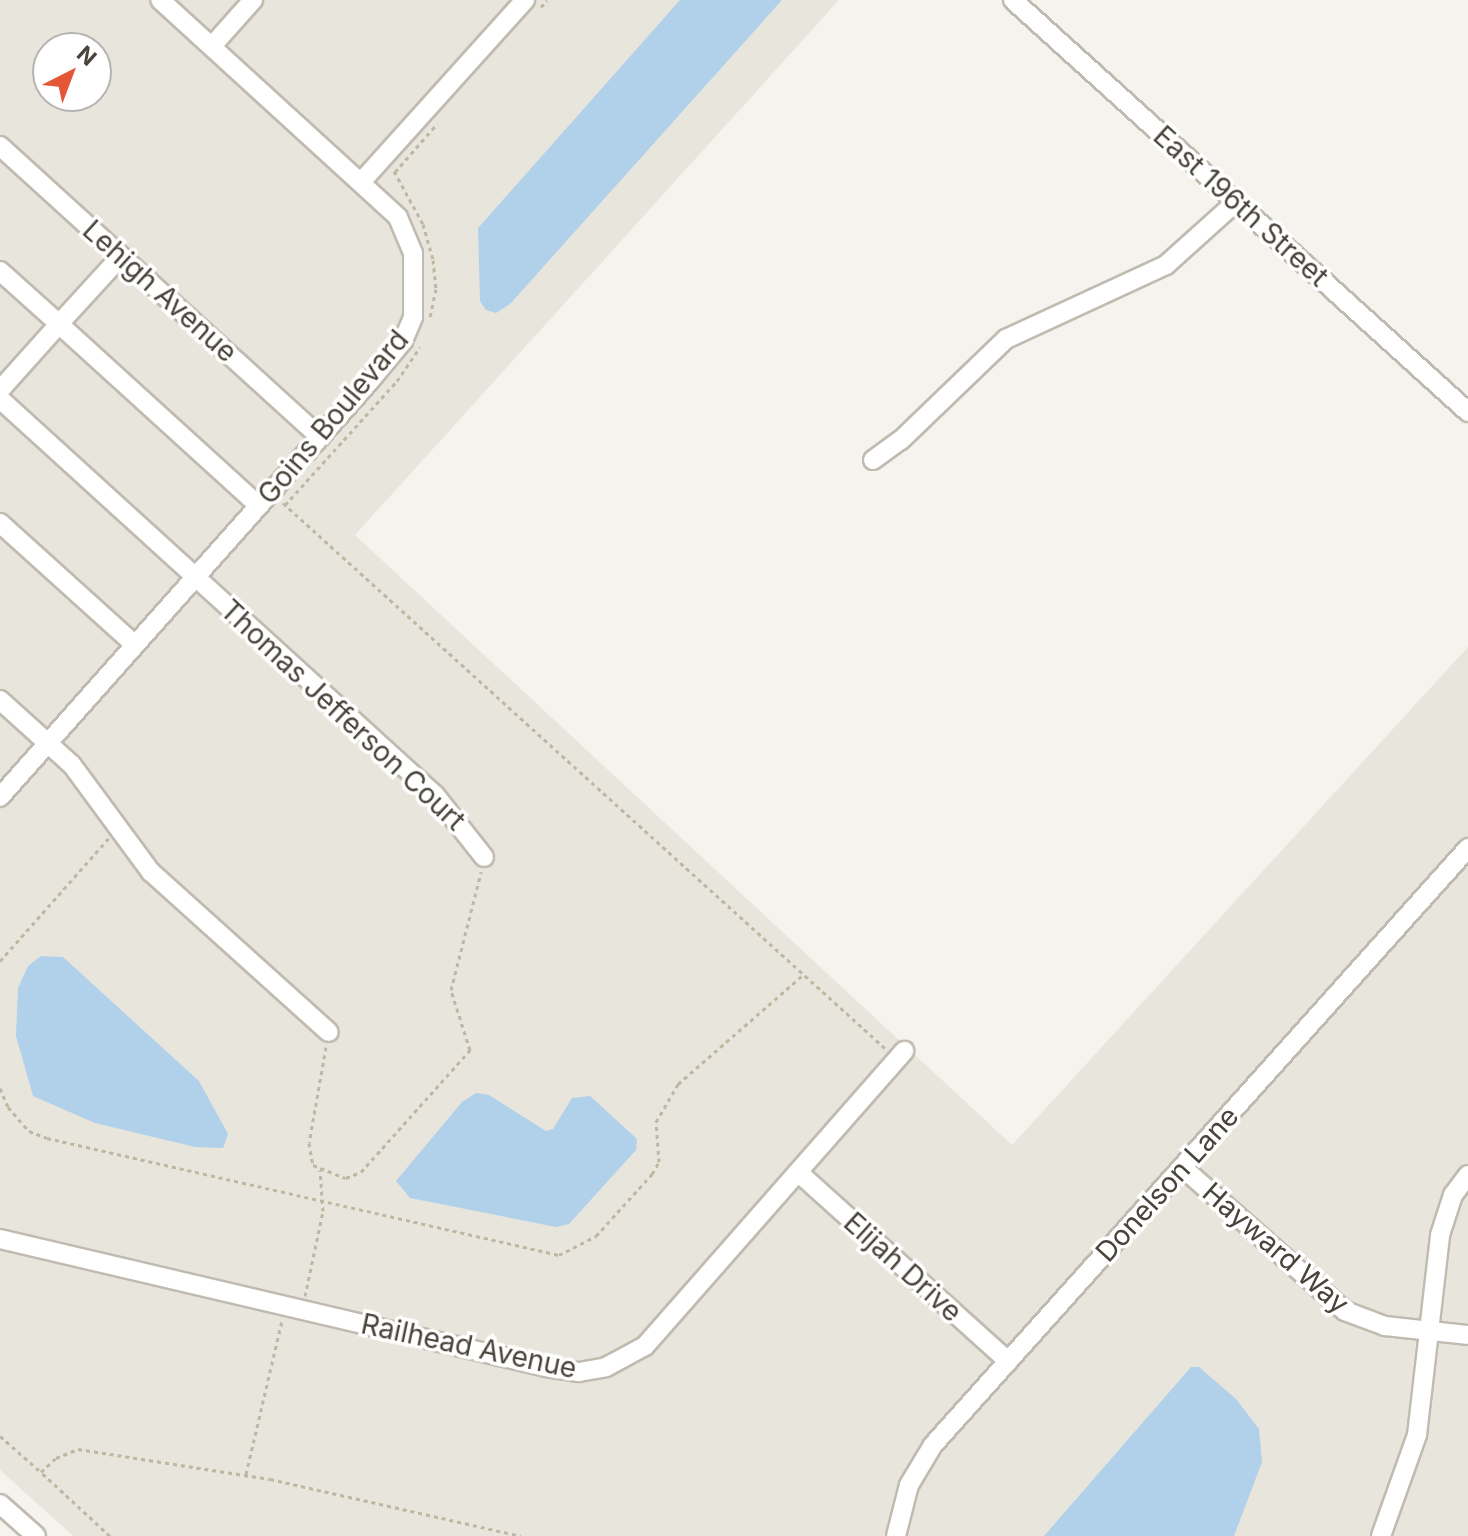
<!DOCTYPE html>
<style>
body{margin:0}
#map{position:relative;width:1468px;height:1536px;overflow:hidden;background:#f5f3ed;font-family:Inter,sans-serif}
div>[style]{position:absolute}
.residential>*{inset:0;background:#e8e5dc}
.water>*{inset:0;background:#b1d1ea}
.path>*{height:3px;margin-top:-1.5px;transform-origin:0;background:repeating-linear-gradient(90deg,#c0b7a3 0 4px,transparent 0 8px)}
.roads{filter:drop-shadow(2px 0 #c0bbb0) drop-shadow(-2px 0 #c0bbb0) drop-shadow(0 2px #c0bbb0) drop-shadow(0 -2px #c0bbb0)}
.minor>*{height:18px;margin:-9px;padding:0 9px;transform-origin:9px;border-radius:9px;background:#fff}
span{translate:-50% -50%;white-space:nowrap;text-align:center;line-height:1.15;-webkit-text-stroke:7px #fff;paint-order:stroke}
.street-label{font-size:28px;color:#49443b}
.north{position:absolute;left:32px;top:32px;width:80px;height:80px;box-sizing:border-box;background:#fff;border:2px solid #b6b4b1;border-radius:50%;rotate:42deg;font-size:22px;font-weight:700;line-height:32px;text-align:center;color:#49443b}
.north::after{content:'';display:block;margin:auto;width:28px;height:36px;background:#e35636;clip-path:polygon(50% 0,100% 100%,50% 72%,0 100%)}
</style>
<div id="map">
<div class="residential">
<i style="clip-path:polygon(evenodd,0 0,839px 0,355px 535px,1012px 1145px,1468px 647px,1468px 1536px,73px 1536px,0 1470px,0 0,48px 48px,96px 48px,96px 96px,48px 96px,48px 48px)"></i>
</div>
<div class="water">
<i style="clip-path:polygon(680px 0,782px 0,511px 303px,496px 313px,486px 310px,480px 301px,478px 228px)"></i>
<i style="clip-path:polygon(41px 956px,63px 957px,199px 1081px,228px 1134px,223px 1148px,195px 1147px,95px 1123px,33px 1096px,16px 1036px,18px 988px,28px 966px)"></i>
<i style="clip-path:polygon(476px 1093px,489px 1095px,546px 1131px,553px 1129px,572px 1098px,590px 1096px,637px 1139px,636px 1150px,569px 1224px,556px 1227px,410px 1198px,396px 1181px,462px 1102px)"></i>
<i style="clip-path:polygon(1191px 1367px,1199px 1367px,1236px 1399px,1259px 1429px,1262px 1462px,1234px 1536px,1044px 1536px)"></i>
</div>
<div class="path">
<i style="left:541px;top:7px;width:9px;rotate:-49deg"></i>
<i style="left:394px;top:171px;width:60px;rotate:61.3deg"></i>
<i style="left:423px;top:224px;width:37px;rotate:74deg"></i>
<i style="left:433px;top:260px;width:29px;rotate:84deg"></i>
<i style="left:436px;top:289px;width:29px;rotate:102deg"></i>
<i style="left:395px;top:172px;width:64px;rotate:-48.8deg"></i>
<i style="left:283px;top:503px;width:812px;rotate:42.16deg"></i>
<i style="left:285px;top:505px;width:167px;rotate:-47.9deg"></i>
<i style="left:397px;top:381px;width:41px;rotate:-55.9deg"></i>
<i style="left:0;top:961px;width:164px;rotate:-48.5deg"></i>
<i style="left:326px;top:1047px;width:97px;rotate:100deg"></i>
<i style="left:309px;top:1143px;width:22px;rotate:80deg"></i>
<i style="left:313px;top:1165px;width:35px;rotate:22deg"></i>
<i style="left:346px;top:1178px;width:16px;rotate:-22deg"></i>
<i style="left:361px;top:1172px;width:164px;rotate:-48.2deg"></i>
<i style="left:470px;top:1050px;width:63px;rotate:-107.6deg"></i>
<i style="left:451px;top:990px;width:122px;rotate:-75.7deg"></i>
<i style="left:0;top:1088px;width:21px;rotate:67deg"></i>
<i style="left:8px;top:1107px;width:32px;rotate:49deg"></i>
<i style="left:29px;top:1131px;width:19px;rotate:21deg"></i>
<i style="left:47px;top:1138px;width:525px;rotate:12.87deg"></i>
<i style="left:559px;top:1255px;width:42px;rotate:-27.2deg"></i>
<i style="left:596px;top:1236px;width:84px;rotate:-47.9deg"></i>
<i style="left:652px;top:1174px;width:14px;rotate:-60deg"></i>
<i style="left:659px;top:1162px;width:40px;rotate:-94.3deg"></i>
<i style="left:656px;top:1122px;width:44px;rotate:-59.9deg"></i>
<i style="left:678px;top:1084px;width:167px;rotate:-41.1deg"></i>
<i style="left:305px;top:1296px;width:87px;rotate:-78deg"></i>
<i style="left:323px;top:1211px;width:41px;rotate:-94.2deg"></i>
<i style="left:0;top:1436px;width:55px;rotate:41.3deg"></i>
<i style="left:246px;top:1474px;width:157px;rotate:-76.8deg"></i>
<i style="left:110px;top:1536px;width:94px;rotate:-137.2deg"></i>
<i style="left:41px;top:1472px;width:21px;rotate:-43deg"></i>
<i style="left:56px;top:1458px;width:24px;rotate:-22deg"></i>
<i style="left:78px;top:1449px;width:194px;rotate:8.9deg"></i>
<i style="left:270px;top:1479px;width:257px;rotate:12.8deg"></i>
</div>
<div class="roads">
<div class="minor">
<i style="left:1013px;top:0;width:614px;rotate:42.16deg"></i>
<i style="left:212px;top:46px;width:62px;rotate:-48.3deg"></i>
<i style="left:0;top:146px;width:433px;rotate:42.3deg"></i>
<i style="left:362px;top:181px;width:244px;rotate:-48deg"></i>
<i style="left:0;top:271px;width:79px;rotate:41.9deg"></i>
<i style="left:59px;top:324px;width:92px;rotate:-47.6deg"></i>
<i style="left:0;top:390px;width:89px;rotate:-48.2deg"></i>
<i style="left:59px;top:324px;width:270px;rotate:42.3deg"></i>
<i style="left:0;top:399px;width:588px;rotate:42.31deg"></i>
<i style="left:435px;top:795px;width:79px;rotate:51.7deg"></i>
<i style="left:873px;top:460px;width:34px;rotate:-36deg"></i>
<i style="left:901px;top:440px;width:146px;rotate:-43.9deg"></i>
<i style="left:1006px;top:339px;width:176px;rotate:-24.8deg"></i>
<i style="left:1166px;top:265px;width:94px;rotate:-42deg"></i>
<i style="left:0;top:523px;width:182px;rotate:42.1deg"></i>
<i style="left:0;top:700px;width:97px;rotate:42.1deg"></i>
<i style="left:72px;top:765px;width:133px;rotate:53.6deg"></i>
<i style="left:151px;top:872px;width:239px;rotate:42deg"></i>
<i style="left:0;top:797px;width:554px;rotate:-48.37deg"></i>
<i style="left:368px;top:383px;width:55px;rotate:-50.2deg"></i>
<i style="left:403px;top:341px;width:26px;rotate:-67deg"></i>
<i style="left:413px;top:317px;width:64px;rotate:-90deg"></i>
<i style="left:413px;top:253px;width:39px;rotate:-113deg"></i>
<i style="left:398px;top:217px;width:322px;rotate:-137.6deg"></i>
<i style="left:1182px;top:1167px;width:217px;rotate:41.5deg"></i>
<i style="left:1345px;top:1311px;width:43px;rotate:20.6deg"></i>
<i style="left:1385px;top:1326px;width:83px;rotate:6.2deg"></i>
<i style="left:798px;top:1172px;width:283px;rotate:42deg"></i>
<i style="left:0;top:1239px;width:561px;rotate:13.19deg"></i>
<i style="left:546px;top:1367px;width:33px;rotate:9deg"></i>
<i style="left:579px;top:1372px;width:27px;rotate:-10deg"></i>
<i style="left:606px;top:1367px;width:44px;rotate:-28.3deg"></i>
<i style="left:645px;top:1346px;width:393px;rotate:-48.7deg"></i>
<i style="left:0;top:1504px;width:48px;rotate:41.6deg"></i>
<i style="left:896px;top:1536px;width:53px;rotate:-75.7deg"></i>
<i style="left:909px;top:1485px;width:47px;rotate:-59deg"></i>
<i style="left:933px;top:1445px;width:802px;rotate:-48.13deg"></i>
<i style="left:1381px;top:1536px;width:107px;rotate:-70.4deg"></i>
<i style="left:1417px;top:1435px;width:201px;rotate:-83.4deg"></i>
<i style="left:1440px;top:1235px;width:42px;rotate:-72deg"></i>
<i style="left:1453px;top:1195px;width:25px;rotate:-53deg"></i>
</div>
</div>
<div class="street-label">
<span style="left:1241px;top:206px;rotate:42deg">East 196th Street</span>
<span style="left:160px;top:291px;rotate:42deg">Lehigh Avenue</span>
<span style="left:333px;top:417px;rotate:-50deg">Goins Boulevard</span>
<span style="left:343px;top:715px;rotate:43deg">Thomas Jefferson Court</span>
<span style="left:1167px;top:1184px;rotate:-48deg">Donelson Lane</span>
<span style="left:1276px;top:1248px;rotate:41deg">Hayward Way</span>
<span style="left:903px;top:1267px;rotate:42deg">Elijah Drive</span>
<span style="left:469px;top:1346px;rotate:12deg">Railhead Avenue</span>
</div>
<div class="north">N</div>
</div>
